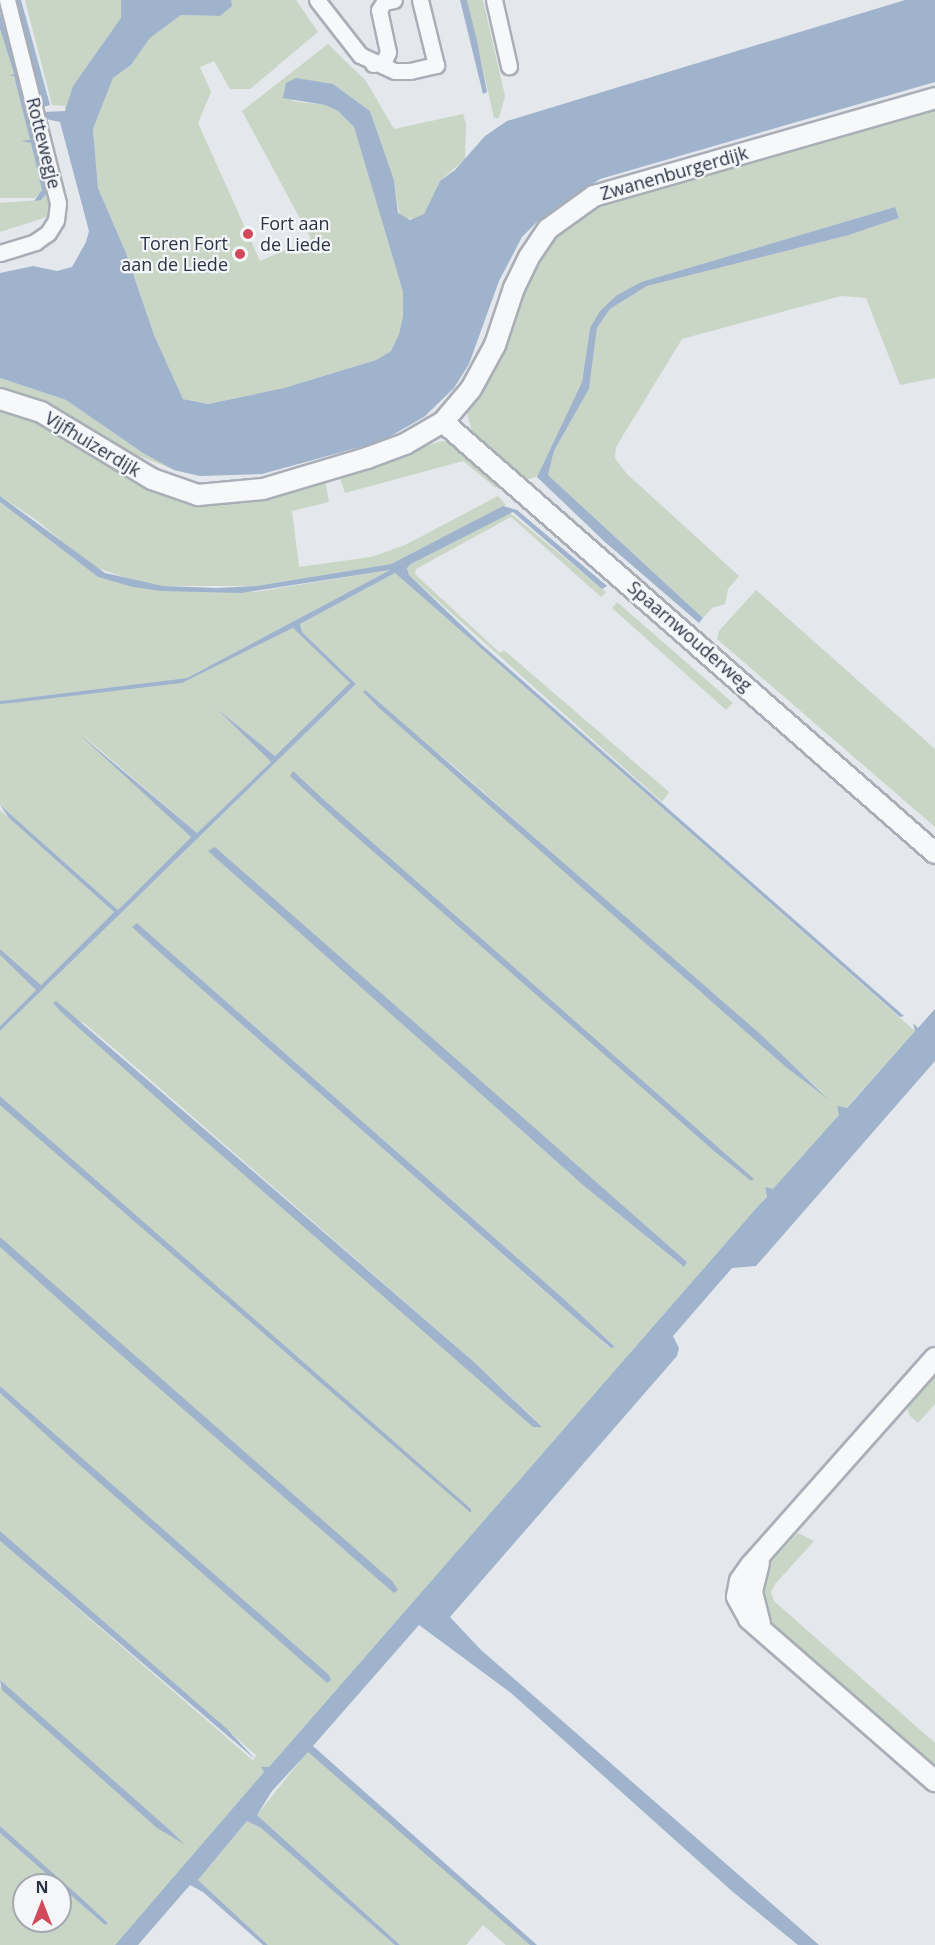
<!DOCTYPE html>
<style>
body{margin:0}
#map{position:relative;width:935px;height:1945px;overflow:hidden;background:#e4e7ec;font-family:"Open Sans",sans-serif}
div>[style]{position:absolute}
.green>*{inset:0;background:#c9d6c5}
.water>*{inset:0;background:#9fb4cc}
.roads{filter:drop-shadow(2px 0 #a9aeb7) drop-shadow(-2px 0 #a9aeb7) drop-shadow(0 2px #a9aeb7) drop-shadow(0 -2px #a9aeb7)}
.minor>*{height:15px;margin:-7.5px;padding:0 7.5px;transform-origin:7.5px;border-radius:7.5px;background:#f7f8fa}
.tertiary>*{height:20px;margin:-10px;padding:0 10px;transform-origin:10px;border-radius:10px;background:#f7f8fa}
.dots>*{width:16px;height:16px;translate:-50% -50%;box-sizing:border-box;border:3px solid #f4f6f9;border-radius:50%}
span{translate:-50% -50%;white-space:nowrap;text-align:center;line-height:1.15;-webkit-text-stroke:4.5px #f4f6f9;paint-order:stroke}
.street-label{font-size:18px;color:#2b3445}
.poi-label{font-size:18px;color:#2b3445}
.left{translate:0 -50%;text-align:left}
.right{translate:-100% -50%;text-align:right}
.north{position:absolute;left:12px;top:1873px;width:60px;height:60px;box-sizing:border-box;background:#f4f6f9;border:2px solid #a4a8b1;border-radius:50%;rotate:0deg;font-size:16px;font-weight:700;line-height:24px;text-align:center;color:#2b3445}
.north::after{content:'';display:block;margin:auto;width:21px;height:27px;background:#d1495b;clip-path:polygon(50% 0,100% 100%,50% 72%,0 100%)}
</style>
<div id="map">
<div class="green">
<i style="clip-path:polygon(25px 0,128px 0,129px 8px,65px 111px,65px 106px,52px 105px)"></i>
<i style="clip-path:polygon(231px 0,296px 0,318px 32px,250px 89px,230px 89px,214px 61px,200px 67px,211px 92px,198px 123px,260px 261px,311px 239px,242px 111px,328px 44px,366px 81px,394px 129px,463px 114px,466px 124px,465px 159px,440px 181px,424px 214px,417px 219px,400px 218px,394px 180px,370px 111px,333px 84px,291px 101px,325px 105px,338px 111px,354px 127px,403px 292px,403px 316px,399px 334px,391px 351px,376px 360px,284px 388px,208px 404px,183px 399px,154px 335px,126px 253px,98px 188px,93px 129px,113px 78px,131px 65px,150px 38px,181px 15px,220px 16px,231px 6px)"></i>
<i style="clip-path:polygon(467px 0,483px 0,505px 96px,499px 118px,494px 118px)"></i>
<i style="clip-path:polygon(0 22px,42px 183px,41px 194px,34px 198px,0 198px)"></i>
<i style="clip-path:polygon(935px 104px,935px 378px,900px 385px,866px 298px,841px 296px,682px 339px,616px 447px,615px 458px,626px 473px,739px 576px,728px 589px,725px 604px,712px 608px,703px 618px,548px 475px,554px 451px,589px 389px,597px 328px,610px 309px,647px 286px,849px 235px,899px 218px,895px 207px,641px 282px,617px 295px,590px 328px,582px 382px,537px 477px,521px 481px,473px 438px,467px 412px,495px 363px,526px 278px,548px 242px,562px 228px,629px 192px)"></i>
<i style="clip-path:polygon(48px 192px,50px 216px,0 232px,0 203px,41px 200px)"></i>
<i style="clip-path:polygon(0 378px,66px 400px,143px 453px,180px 472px,129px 452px,42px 404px,0 392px)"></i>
<i style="clip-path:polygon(0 409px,47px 427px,140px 485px,168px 496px,187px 500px,325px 479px,329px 502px,292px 511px,299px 567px,371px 557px,405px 545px,498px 496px,506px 505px,391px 564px,256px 586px,163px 586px,135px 581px,92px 566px,35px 519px,0 496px)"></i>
<i style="clip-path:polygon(441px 441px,453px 443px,503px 481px,496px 488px,463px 461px,345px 493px,339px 475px)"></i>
<i style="clip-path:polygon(0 502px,98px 577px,154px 590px,255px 592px,390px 570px,187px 678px,0 701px)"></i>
<i style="clip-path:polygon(509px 512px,606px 592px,601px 597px,511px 517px,416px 569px,415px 574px,500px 653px,504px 650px,669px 792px,662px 802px,409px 575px,407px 568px,411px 564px)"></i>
<i style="clip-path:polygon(evenodd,395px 573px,915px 1031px,773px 1190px,765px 1188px,767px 1197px,759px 1205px,269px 1767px,262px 1767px,264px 1772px,115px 1945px,0 1945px,0 1833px,60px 1885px,24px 1885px,24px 1921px,60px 1921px,60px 1885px,105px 1925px,108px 1923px,0 1826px,0 1686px,182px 1841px,0 1681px,0 1541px,249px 1757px,254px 1761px,256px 1755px,0 1531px,0 1393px,327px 1682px,331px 1680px,0 1386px,0 1247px,342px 1548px,397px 1590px,0 1238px,0 1103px,471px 1512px,0 1096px,0 1031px,356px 684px,302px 632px,300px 624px,395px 573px,363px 692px,455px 767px,828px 1097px,698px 990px,363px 692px,395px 573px,354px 832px,699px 1133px,719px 1155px,596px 1044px,354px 832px,395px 573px,215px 847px,626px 1215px,686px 1263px,681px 1265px,584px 1186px,213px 855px,215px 847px,395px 573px,137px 923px,565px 1300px,615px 1347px,610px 1348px,535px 1283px,156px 949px,135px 929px,137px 923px,395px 573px,62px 1012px,85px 1024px,124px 1057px,474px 1362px,540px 1424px,377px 1289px,62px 1012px)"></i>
<i style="clip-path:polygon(756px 590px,935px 749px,935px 827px,717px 639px,719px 631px)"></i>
<i style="clip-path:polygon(617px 602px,733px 703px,726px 710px,612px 608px)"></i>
<i style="clip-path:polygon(293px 628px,350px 681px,349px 685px,275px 756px,216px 708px,271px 762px,197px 833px,79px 732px,191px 837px,118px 910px,0 805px,0 704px,182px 683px)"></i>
<i style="clip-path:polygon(0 810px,114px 912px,41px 985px,0 949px)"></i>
<i style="clip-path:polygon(0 955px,36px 990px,0 1026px)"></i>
<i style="clip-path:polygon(935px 1373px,935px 1404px,918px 1423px,909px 1415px,907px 1407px)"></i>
<i style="clip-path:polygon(798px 1533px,814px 1541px,776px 1583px,771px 1592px,774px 1601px,935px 1743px,935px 1768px,769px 1624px,758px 1595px,763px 1569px)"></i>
<i style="clip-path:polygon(307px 1752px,310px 1752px,530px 1945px,506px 1945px,483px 1925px,466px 1945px,400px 1945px,257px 1815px)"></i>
<i style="clip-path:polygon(247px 1821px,261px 1828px,395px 1945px,268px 1945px,198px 1880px)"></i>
</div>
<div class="water">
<i style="clip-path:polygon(13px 0,21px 0,50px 105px,43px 107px)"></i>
<i style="clip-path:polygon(121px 0,231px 0,232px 6px,220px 16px,181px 15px,150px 38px,131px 65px,113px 78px,93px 129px,98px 188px,126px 253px,154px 335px,183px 399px,208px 404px,284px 388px,376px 360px,391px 351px,399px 334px,403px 316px,403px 292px,354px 127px,338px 111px,325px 105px,283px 98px,286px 83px,296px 78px,333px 84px,370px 111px,394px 180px,398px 213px,410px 220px,424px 214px,440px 181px,455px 170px,485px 136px,507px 121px,905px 0,935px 0,935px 82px,600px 179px,538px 221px,522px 237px,499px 281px,469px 364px,454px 388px,424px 417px,382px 441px,262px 474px,200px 476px,174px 470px,143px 453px,66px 400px,0 378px,0 273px,33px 266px,57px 271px,72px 267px,86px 242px,89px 231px,60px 122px,46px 119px,44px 112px,65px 111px,73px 86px,121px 18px)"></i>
<i style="clip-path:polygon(460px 0,467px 0,477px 41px,487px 92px,483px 94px)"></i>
<i style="clip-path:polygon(0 12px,45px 176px,48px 192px,41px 200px,34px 201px,42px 190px,31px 143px,21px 141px,30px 140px,14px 76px,9px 76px,14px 74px,0 28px)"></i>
<i style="clip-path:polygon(895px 207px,899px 218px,849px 235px,647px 286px,610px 309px,597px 328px,589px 389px,554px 451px,548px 475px,703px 618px,699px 623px,605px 542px,537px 477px,582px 382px,590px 328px,600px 311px,617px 295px,641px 282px)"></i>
<i style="clip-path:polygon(0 496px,105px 573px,163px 586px,216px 588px,256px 586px,391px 564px,503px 506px,517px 510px,607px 586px,602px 589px,513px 512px,411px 564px,407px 568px,409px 575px,482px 645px,904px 1016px,900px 1017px,395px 573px,300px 624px,302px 632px,356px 684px,0 1031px,0 1026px,36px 990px,0 955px,0 949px,41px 985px,114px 912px,9px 818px,0 805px,118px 910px,191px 837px,78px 733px,197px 833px,271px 762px,216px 708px,275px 756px,350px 683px,293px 628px,182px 683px,12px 703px,0 704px,0 701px,187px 678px,390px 570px,241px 593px,161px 591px,133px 587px,98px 577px,0 502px)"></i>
<i style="clip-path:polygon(365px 690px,759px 1033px,828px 1099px,786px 1067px,579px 885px,378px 707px,363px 692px)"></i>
<i style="clip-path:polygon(293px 771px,323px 799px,754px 1179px,751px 1181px,714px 1151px,334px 817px,290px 776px)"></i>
<i style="clip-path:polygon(215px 847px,687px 1262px,684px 1267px,584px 1186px,218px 860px,208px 851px)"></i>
<i style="clip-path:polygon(137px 923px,565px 1300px,615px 1347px,611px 1348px,580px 1322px,156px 949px,132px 927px)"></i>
<i style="clip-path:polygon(56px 1001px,474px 1362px,542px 1427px,533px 1427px,187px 1125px,61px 1012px,53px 1003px)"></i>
<i style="clip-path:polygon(935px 1009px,935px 1061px,756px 1266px,732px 1268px,673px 1336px,679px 1348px,677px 1356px,450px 1617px,481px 1650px,819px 1945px,798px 1945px,733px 1892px,511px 1693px,419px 1625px,313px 1746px,537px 1945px,530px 1945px,308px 1752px,272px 1791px,257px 1815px,400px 1945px,395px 1945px,261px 1828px,247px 1821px,198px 1880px,268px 1945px,263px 1945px,203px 1892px,190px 1885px,138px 1945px,115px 1945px,264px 1772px,261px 1767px,269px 1767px,759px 1205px,767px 1197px,765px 1187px,773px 1189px,839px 1115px,837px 1106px,847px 1108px,915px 1031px,913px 1023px,918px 1028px)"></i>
<i style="clip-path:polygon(0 1096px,471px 1509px,471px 1513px,0 1105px)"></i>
<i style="clip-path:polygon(0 1237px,392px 1581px,398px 1590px,394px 1593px,372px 1574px,104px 1340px,0 1247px)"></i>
<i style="clip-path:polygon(0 1386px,329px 1675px,331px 1680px,327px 1683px,75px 1461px,0 1393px)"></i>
<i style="clip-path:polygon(0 1531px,227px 1729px,256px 1760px,0 1541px)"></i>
<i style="clip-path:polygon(0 1680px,172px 1832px,184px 1844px,157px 1828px,2px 1690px)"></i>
<i style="clip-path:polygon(0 1826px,81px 1898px,108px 1923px,105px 1925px,0 1833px)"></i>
</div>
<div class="roads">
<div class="minor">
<i style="left:317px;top:0;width:70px;rotate:52deg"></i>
<i style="left:360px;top:55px;width:38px;rotate:25deg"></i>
<i style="left:395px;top:71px;width:15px"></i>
<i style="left:410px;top:71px;width:27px;rotate:-13deg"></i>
<i style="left:436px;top:65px;width:67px;rotate:-103.8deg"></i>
<i style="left:494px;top:0;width:68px;rotate:77.2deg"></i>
<i style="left:373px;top:64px;width:11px;rotate:-15deg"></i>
<i style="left:384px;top:61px;width:10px;rotate:-66deg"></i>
<i style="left:388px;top:52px;width:43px;rotate:-102.1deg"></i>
<i style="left:379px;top:10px;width:9px;rotate:-58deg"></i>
<i style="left:384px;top:2px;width:10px;rotate:-11deg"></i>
<i style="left:0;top:253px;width:37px;rotate:-17deg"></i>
<i style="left:35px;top:242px;width:16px;rotate:-35deg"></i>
<i style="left:48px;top:233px;width:15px;rotate:-58deg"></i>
<i style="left:56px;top:220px;width:17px;rotate:-83deg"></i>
<i style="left:58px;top:203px;width:209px;rotate:-104.1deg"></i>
</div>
<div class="tertiary">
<i style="left:0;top:399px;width:43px;rotate:17.6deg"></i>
<i style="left:41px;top:412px;width:130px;rotate:31.1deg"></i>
<i style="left:152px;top:479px;width:49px;rotate:19.2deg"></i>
<i style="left:198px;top:495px;width:65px;rotate:-5.3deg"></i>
<i style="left:263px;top:489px;width:109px;rotate:-16.6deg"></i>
<i style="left:367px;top:458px;width:40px;rotate:-20.2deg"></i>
<i style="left:405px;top:444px;width:44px;rotate:-30.1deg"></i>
<i style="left:443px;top:422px;width:43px;rotate:-49.7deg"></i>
<i style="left:471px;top:389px;width:50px;rotate:-61.4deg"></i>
<i style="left:495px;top:345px;width:60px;rotate:-71.6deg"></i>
<i style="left:514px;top:288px;width:34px;rotate:-64deg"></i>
<i style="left:529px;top:257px;width:34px;rotate:-56deg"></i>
<i style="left:548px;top:229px;width:57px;rotate:-35.7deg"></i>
<i style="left:594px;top:196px;width:355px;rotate:-16deg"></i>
<i style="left:443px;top:422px;width:654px;rotate:41.22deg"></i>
<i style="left:935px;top:1358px;width:277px;rotate:131.6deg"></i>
<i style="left:751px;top:1565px;width:19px;rotate:125deg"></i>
<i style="left:740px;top:1581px;width:16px;rotate:101deg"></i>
<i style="left:737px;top:1597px;width:25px;rotate:61deg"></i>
<i style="left:749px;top:1619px;width:247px;rotate:41.1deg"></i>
<i style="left:759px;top:1563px;width:30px;rotate:104deg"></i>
<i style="left:752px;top:1592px;width:33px;rotate:76deg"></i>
</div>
</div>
<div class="dots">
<i style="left:248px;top:234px;background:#d1495b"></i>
<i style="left:240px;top:254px;background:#d1495b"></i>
</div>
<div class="street-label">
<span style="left:44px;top:143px;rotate:76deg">Rottewegje</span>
<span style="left:674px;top:173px;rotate:-16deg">Zwanenburgerdijk</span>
<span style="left:93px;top:444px;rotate:31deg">Vijfhuizerdijk</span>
<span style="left:690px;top:636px;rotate:41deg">Spaarnwouderweg</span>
</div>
<div class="poi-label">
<span class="left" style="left:260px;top:234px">Fort aan<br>de Liede</span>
<span class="right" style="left:228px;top:254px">Toren Fort<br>aan de Liede</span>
</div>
<div class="north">N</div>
</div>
